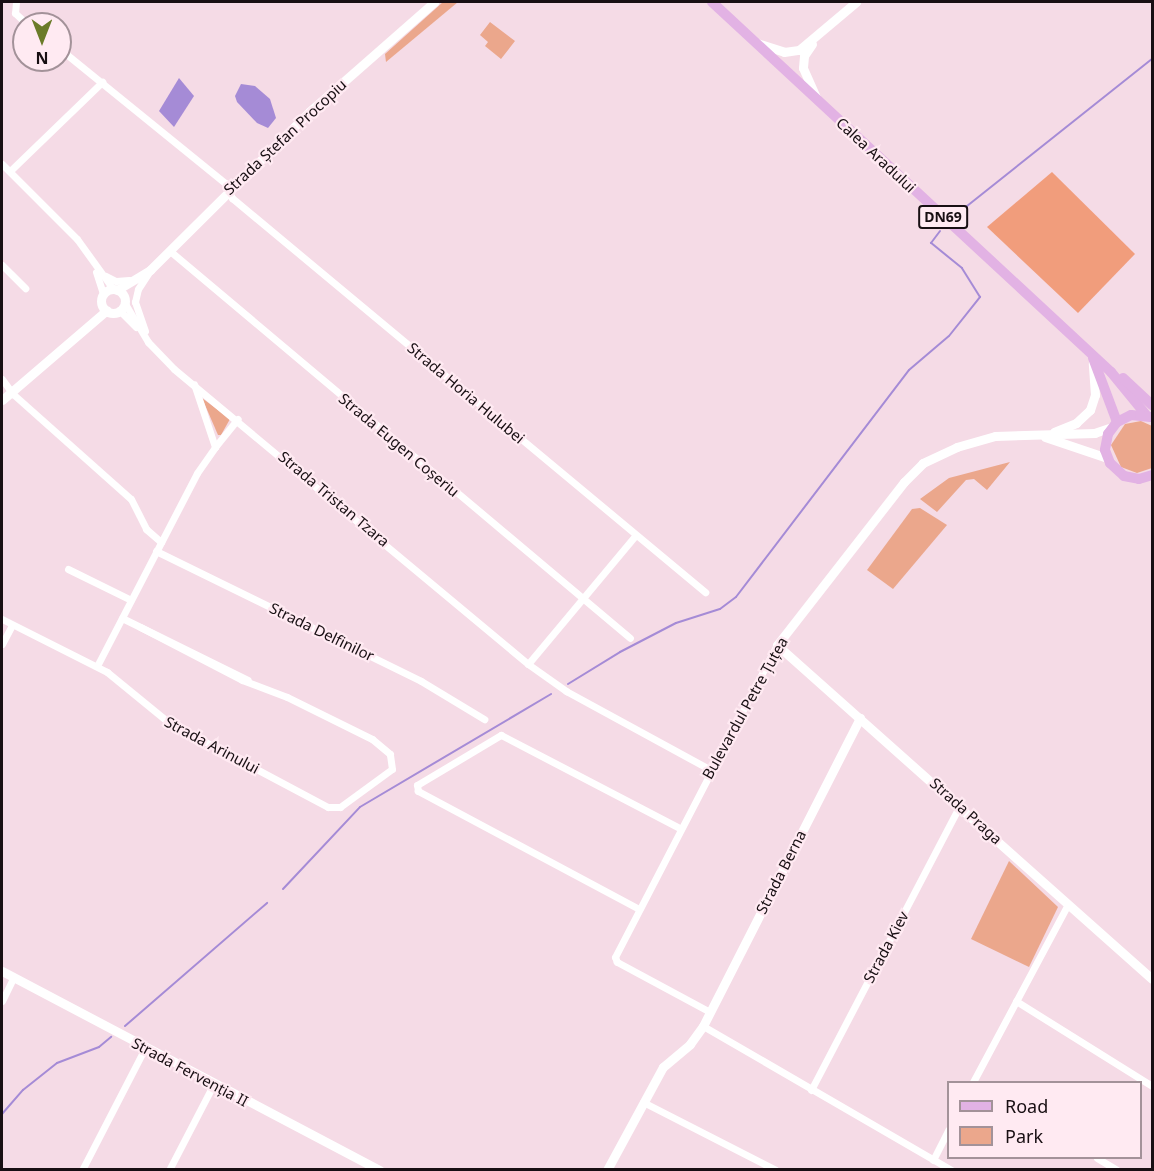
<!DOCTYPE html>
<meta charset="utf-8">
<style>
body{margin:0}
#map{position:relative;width:1154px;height:1171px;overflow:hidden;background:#f5dbe6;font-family:"Noto Sans",sans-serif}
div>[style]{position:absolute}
.green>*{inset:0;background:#eba78c}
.forest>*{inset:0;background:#f19d7c}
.water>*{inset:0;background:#a58bd6}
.stream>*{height:2px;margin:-1px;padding:0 1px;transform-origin:1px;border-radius:1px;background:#a58bd6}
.street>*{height:7px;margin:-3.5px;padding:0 3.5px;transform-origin:3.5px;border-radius:3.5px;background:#fff}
.secondary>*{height:9px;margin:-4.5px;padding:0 4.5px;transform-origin:4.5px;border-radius:4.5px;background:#fff}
.secondary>.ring{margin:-4.5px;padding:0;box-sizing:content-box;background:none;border:9px solid #fff;border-radius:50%}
.primary>*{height:10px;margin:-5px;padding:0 5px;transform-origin:5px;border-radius:5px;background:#e2b2e4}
span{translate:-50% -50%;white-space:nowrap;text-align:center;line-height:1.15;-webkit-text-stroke:4.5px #ffeaf2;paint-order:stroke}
.shield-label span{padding:2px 4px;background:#ffeaf2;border:2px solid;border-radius:4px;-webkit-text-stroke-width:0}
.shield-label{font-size:14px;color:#180f13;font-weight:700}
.street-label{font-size:15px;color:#180f13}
.frame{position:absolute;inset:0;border:3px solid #180f13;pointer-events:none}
.legend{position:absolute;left:947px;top:1081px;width:195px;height:78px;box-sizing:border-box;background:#ffeaf2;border:2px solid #a39299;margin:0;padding:8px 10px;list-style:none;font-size:18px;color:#180f13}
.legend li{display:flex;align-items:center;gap:12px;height:30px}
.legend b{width:30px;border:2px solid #a39299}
.north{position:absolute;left:12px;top:12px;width:60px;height:60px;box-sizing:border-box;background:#ffeaf2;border:2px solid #a39299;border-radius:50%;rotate:180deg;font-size:16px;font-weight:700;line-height:24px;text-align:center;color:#180f13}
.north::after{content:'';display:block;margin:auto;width:21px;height:27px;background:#6b7b29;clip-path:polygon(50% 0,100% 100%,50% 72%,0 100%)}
</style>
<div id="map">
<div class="green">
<i style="clip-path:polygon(443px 2px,458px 2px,386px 62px,385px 54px)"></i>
<i style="clip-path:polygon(490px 22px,515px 41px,501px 59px,485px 46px,488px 42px,480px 35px)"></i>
<i style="clip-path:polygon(202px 398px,230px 419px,221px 435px,218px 435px)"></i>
<i style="clip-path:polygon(1141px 421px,1152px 426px,1152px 468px,1137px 473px,1121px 467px,1111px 445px,1125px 424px)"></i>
<i style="clip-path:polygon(1010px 462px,987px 490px,974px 479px,966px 480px,937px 512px,920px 499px,949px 478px)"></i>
<i style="clip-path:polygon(920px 508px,947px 525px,893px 589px,867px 570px,912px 509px)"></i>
<i style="clip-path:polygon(1009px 861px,1058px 907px,1029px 967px,971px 939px)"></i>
</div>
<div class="forest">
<i style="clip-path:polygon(1052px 172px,1135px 254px,1078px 313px,987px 227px)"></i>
</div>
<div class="water">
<i style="clip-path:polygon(179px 78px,194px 96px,174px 127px,159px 111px)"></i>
<i style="clip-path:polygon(241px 84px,255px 86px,270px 99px,276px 118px,268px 128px,257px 123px,237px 102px,235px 96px)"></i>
</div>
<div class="stream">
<i style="left:962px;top:210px;width:243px;rotate:-38.5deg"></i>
<i style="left:568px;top:684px;width:61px;rotate:-31.6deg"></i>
<i style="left:620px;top:652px;width:63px;rotate:-27.4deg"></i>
<i style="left:676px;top:623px;width:46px;rotate:-17.7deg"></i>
<i style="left:720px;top:609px;width:20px;rotate:-37deg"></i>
<i style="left:736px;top:597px;width:285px;rotate:-52.7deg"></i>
<i style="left:909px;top:370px;width:52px;rotate:-40.4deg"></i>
<i style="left:949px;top:336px;width:50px;rotate:-51.5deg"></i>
<i style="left:980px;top:297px;width:34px;rotate:-122deg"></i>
<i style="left:962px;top:268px;width:40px;rotate:-141deg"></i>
<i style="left:931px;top:243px;width:15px;rotate:-53deg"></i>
<i style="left:283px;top:889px;width:112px;rotate:-46.8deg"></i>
<i style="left:360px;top:807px;width:222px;rotate:-30.6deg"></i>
<i style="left:125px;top:1026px;width:188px;rotate:-40.9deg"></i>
<i style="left:2px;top:1114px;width:32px;rotate:-49deg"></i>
<i style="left:23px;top:1090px;width:43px;rotate:-38.5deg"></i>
<i style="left:57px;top:1063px;width:45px;rotate:-20.9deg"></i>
<i style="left:99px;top:1047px;width:16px;rotate:-40deg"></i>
</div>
<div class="street">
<i style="left:16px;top:2px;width:11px;rotate:95deg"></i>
<i style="left:15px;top:13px;width:16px;rotate:43deg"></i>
<i style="left:60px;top:49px;width:213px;rotate:39.1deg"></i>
<i style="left:225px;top:183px;width:17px;rotate:65deg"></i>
<i style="left:232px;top:198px;width:616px;rotate:39.79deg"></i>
<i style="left:2px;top:164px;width:106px;rotate:45deg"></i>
<i style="left:77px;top:239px;width:62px;rotate:54.2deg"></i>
<i style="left:11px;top:170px;width:127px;rotate:-44deg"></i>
<i style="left:170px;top:251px;width:601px;rotate:40.07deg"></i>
<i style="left:2px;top:265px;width:33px;rotate:45deg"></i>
<i style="left:96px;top:272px;width:22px;rotate:72deg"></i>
<i style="left:106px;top:276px;width:11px;rotate:27deg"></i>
<i style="left:116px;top:281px;width:13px;rotate:-4deg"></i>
<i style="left:124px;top:302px;width:47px;rotate:59deg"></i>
<i style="left:148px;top:342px;width:37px;rotate:46deg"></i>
<i style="left:174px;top:369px;width:461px;rotate:39.8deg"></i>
<i style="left:528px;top:664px;width:47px;rotate:35.4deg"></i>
<i style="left:566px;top:691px;width:165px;rotate:28.6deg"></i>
<i style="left:119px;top:310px;width:24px;rotate:45deg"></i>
<i style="left:145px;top:331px;width:31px;rotate:-109deg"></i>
<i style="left:135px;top:302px;width:13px;rotate:-77deg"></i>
<i style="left:138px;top:289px;width:20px;rotate:-57deg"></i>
<i style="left:2px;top:379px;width:19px;rotate:54deg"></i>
<i style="left:13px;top:394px;width:158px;rotate:41.7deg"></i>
<i style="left:131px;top:499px;width:34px;rotate:63deg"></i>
<i style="left:146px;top:529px;width:20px;rotate:41deg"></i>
<i style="left:215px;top:447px;width:36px;rotate:-51deg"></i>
<i style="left:156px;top:551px;width:295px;rotate:26.1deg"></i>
<i style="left:421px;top:681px;width:74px;rotate:31.1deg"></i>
<i style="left:68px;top:569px;width:70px;rotate:26.2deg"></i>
<i style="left:122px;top:618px;width:140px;rotate:26.2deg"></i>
<i style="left:2px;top:619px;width:118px;rotate:26.8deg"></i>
<i style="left:107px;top:672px;width:79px;rotate:39.3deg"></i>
<i style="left:168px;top:722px;width:181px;rotate:28deg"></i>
<i style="left:328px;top:807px;width:12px"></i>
<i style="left:340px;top:807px;width:64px;rotate:-36.2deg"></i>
<i style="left:392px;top:769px;width:15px;rotate:-98deg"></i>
<i style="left:390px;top:754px;width:23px;rotate:-140deg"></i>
<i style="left:372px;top:739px;width:95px;rotate:-153.7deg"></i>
<i style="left:287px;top:697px;width:48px;rotate:-159.3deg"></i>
<i style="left:242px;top:680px;width:115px;rotate:-152.5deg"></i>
<i style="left:2px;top:644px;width:21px;rotate:-62deg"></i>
<i style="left:528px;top:664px;width:168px;rotate:-50.1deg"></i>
<i style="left:97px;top:666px;width:217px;rotate:-62.6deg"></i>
<i style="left:197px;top:473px;width:32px;rotate:-55deg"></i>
<i style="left:215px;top:447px;width:66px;rotate:-108.4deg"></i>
<i style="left:639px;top:909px;width:251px;rotate:-151.9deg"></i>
<i style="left:418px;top:791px;width:6px;rotate:-99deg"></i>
<i style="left:417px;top:785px;width:98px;rotate:-30.8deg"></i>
<i style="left:501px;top:735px;width:202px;rotate:27.5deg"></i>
<i style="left:2px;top:1001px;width:25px;rotate:-64deg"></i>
<i style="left:1016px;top:1001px;width:160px;rotate:32deg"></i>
<i style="left:710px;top:1012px;width:106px;rotate:-151.7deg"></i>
<i style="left:617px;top:962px;width:5px;rotate:-112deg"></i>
<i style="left:615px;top:957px;width:352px;rotate:-62.6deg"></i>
<i style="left:703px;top:1026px;width:287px;rotate:30.1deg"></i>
<i style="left:973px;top:1082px;width:202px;rotate:-61.9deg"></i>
<i style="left:811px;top:1090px;width:322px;rotate:-62.4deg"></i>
<i style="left:643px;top:1102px;width:149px;rotate:27.1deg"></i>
<i style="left:1097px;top:1158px;width:23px;rotate:31deg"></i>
<i style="left:933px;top:1160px;width:34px;rotate:-63deg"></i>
<i style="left:82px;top:1170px;width:137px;rotate:-62.7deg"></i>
<i style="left:169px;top:1170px;width:96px;rotate:-62.6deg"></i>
</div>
<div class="secondary">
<i style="left:757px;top:43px;width:28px;rotate:18deg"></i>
<i style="left:784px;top:52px;width:15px;rotate:-8deg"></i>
<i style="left:799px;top:50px;width:75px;rotate:-40.1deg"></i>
<i style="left:812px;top:44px;width:14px;rotate:124deg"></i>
<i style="left:804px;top:56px;width:12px;rotate:95deg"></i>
<i style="left:803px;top:68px;width:32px;rotate:66deg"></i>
<i class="ring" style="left:101px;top:289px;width:15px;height:15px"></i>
<i style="left:117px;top:290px;width:39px;rotate:-31deg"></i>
<i style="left:150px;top:270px;width:224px;rotate:-44.8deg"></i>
<i style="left:309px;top:112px;width:167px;rotate:-41.3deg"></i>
<i style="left:2px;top:400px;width:138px;rotate:-40.6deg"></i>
<i style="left:1112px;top:427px;width:18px;rotate:161deg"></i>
<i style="left:1095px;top:433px;width:100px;rotate:178.3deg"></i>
<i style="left:995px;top:436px;width:40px;rotate:164deg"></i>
<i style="left:957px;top:447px;width:38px;rotate:155deg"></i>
<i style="left:923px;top:463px;width:27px;rotate:135deg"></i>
<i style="left:904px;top:482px;width:207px;rotate:127.9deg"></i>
<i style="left:777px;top:645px;width:502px;rotate:41.69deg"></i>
<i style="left:1054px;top:432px;width:24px;rotate:-22deg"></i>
<i style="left:1076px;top:423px;width:19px;rotate:-43deg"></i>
<i style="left:1090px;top:410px;width:16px;rotate:-72deg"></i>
<i style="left:1095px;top:395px;width:32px;rotate:-94deg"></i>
<i style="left:1045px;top:437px;width:65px;rotate:18.7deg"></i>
<i style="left:2px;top:971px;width:427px;rotate:27.8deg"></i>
<i style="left:607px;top:1170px;width:117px;rotate:-61.5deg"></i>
<i style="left:663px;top:1067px;width:35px;rotate:-40deg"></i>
<i style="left:690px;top:1044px;width:22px;rotate:-54deg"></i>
<i style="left:703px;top:1026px;width:346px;rotate:-63deg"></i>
</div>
<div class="primary">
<i style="left:712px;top:2px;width:544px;rotate:42.84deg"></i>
<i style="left:1111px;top:372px;width:57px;rotate:50.7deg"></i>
<i style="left:1093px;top:358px;width:68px;rotate:69.4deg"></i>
<i style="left:1123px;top:378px;width:40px;rotate:43deg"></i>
<i style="left:1150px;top:417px;width:19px;rotate:-174deg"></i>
<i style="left:1131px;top:415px;width:16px;rotate:153deg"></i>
<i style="left:1117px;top:422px;width:15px;rotate:127deg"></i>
<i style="left:1108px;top:434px;width:16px;rotate:101deg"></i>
<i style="left:1105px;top:450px;width:14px;rotate:69deg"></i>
<i style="left:1110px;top:463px;width:19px;rotate:43deg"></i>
<i style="left:1124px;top:476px;width:15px;rotate:11deg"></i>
<i style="left:1139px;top:479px;width:14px;rotate:-17deg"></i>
</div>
<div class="shield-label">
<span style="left:943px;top:217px">DN69</span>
</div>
<div class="street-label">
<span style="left:285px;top:137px;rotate:-43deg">Strada Ștefan Procopiu</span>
<span style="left:876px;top:155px;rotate:43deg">Calea Aradului</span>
<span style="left:466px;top:393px;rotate:40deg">Strada Horia Hulubei</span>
<span style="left:399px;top:445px;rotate:40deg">Strada Eugen Coșeriu</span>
<span style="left:334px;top:499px;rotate:40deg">Strada Tristan Tzara</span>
<span style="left:322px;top:632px;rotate:26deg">Strada Delfinilor</span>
<span style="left:745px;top:708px;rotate:-61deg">Bulevardul Petre Țuțea</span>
<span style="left:212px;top:745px;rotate:28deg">Strada Arinului</span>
<span style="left:966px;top:811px;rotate:42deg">Strada Praga</span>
<span style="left:781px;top:872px;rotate:-63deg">Strada Berna</span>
<span style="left:886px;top:947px;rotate:-62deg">Strada Kiev</span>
<span style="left:190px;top:1072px;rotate:28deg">Strada Fervenția II</span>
</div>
<div class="frame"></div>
<ul class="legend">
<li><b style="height:8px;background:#e2b2e4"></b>Road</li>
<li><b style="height:16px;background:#eba78c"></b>Park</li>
</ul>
<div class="north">N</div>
</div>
